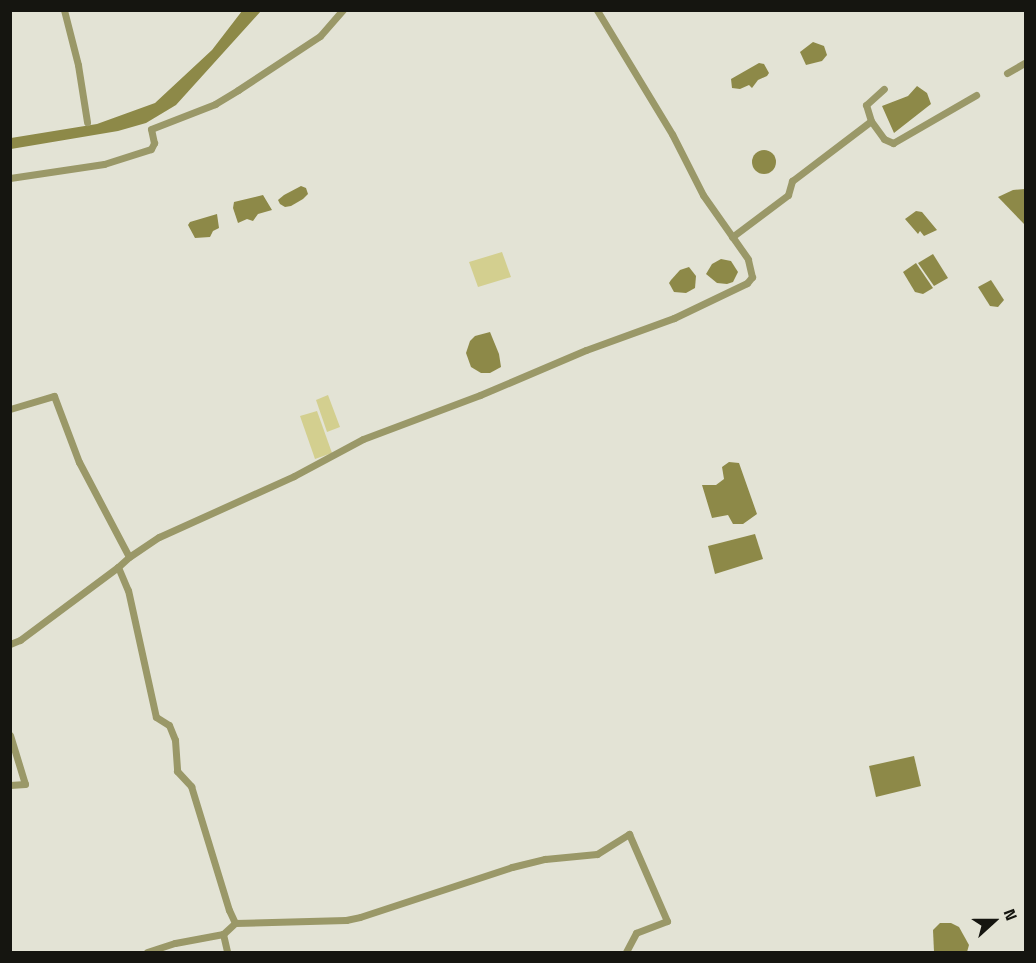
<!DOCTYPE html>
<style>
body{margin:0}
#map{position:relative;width:1036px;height:963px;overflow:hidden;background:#e3e3d5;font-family:"Titillium Web",sans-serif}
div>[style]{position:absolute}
.green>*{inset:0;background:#d3cf8f}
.water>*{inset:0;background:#8d8948}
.round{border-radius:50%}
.minor>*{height:7px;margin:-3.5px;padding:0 3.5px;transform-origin:3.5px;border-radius:3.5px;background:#9a9868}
span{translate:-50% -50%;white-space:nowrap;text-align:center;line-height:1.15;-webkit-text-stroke:5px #e3e3d5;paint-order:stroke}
.frame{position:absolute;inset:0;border:12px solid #151510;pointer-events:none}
.north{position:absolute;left:964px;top:891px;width:60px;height:60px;-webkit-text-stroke:4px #e3e3d5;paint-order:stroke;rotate:69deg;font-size:16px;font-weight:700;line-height:24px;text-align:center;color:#151510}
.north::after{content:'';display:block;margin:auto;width:21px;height:27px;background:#151510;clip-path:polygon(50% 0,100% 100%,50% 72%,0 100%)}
</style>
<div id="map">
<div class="green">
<i style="clip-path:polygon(502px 252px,511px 277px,478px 287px,469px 262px)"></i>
<i style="clip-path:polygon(328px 395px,340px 427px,327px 432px,316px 400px)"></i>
<i style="clip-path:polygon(317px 411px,332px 453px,315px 459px,300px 416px)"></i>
</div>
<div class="water">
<i style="clip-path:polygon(242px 11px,261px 11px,176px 105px,146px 123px,118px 131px,11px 149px,11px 138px,97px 124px,155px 103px,212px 50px)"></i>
<i style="clip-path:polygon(813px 42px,824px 46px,827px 55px,822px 61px,806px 65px,800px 52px)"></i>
<i style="clip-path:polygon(759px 63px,764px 64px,769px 73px,767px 76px,758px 80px,752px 88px,749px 85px,740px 89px,732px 88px,731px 79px)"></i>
<i style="clip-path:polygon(917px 86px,927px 93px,931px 104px,894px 133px,882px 106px,908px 96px)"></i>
<i class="round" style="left:752px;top:150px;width:24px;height:24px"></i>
<i style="clip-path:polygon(301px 186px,306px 188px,308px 194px,303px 199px,291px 206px,285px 207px,280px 204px,278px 200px,284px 195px)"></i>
<i style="clip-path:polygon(1025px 189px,1026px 189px,1025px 225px,998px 197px,1013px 190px)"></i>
<i style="clip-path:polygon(263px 195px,272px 210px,258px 214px,253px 221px,247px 219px,238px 223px,233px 208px,234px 202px)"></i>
<i style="clip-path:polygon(916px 211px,922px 212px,937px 230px,924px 236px,920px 231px,918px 234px,905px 219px)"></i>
<i style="clip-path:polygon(217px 214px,219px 228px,213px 231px,210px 237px,195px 238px,188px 225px,190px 222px)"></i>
<i style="clip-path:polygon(933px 254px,948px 278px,934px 286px,918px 263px)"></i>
<i style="clip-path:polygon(721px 259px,731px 261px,738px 272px,733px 282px,727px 284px,717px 283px,706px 274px,712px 264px)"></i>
<i style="clip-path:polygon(916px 263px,933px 288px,923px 294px,915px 292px,903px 272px)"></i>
<i style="clip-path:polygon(689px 267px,696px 276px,695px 288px,686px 293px,674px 292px,669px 283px,671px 280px,680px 270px)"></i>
<i style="clip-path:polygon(991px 280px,1004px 300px,998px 307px,990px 306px,978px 287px)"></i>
<i style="clip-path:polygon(490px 332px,499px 354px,501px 367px,490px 373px,481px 373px,471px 367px,466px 353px,470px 341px,475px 336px)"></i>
<i style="clip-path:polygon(729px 462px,739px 463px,757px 514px,743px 524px,733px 524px,728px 515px,712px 518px,702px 485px,716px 485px,724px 479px,722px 467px)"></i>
<i style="clip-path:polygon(755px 534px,763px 559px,715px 574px,708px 546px)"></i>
<i style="clip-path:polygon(914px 756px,921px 786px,876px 797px,869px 766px)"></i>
<i style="clip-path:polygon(940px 923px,951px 923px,959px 927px,969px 945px,967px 952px,934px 952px,933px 930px)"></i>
</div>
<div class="minor">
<i style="left:64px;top:10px;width:57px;rotate:75.7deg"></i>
<i style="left:78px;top:65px;width:58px;rotate:81deg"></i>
<i style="left:1007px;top:73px;width:22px;rotate:-30deg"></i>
<i style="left:871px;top:121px;width:22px;rotate:54deg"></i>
<i style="left:884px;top:139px;width:10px;rotate:24deg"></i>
<i style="left:893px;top:143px;width:96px;rotate:-30deg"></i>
<i style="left:10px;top:178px;width:95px;rotate:-8.5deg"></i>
<i style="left:104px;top:164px;width:49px;rotate:-17.7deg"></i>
<i style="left:151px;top:149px;width:7px;rotate:-63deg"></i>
<i style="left:154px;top:143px;width:14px;rotate:-102deg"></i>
<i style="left:151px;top:129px;width:69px;rotate:-21.3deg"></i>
<i style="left:215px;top:104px;width:27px;rotate:-31deg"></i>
<i style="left:238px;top:90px;width:98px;rotate:-33.4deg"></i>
<i style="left:320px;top:36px;width:35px;rotate:-49deg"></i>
<i style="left:732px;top:237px;width:70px;rotate:-36.9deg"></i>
<i style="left:788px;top:195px;width:15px;rotate:-74deg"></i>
<i style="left:792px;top:181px;width:99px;rotate:-37.2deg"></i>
<i style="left:871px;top:121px;width:17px;rotate:-107deg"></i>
<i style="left:866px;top:105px;width:24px;rotate:-42deg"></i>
<i style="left:10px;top:409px;width:46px;rotate:-16.5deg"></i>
<i style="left:54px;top:396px;width:71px;rotate:69.3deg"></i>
<i style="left:79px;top:462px;width:107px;rotate:62.2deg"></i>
<i style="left:129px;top:557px;width:15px;rotate:138deg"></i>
<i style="left:118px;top:567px;width:25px;rotate:67deg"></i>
<i style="left:128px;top:590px;width:130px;rotate:77.6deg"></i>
<i style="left:156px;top:717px;width:15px;rotate:32deg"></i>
<i style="left:169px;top:725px;width:16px;rotate:68deg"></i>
<i style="left:175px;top:740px;width:31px;rotate:86deg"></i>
<i style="left:177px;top:771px;width:21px;rotate:47deg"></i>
<i style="left:191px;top:786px;width:130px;rotate:73deg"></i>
<i style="left:229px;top:910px;width:14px;rotate:65deg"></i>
<i style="left:235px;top:923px;width:16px;rotate:137deg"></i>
<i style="left:223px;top:934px;width:18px;rotate:77deg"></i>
<i style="left:129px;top:557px;width:36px;rotate:-34deg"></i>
<i style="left:159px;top:537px;width:148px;rotate:-24.3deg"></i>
<i style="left:294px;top:476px;width:78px;rotate:-28.2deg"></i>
<i style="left:363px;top:439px;width:125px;rotate:-20.6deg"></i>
<i style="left:480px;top:395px;width:115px;rotate:-23deg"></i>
<i style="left:586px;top:350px;width:94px;rotate:-20deg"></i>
<i style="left:674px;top:318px;width:81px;rotate:-25.6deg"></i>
<i style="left:747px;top:283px;width:8px;rotate:-50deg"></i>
<i style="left:752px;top:277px;width:18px;rotate:-103deg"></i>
<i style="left:748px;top:259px;width:78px;rotate:-125.1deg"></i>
<i style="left:703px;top:195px;width:68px;rotate:-116.9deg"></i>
<i style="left:672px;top:134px;width:145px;rotate:-121.2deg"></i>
<i style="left:10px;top:644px;width:11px;rotate:-22deg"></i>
<i style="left:20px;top:640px;width:122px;rotate:-36.7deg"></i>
<i style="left:10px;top:735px;width:51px;rotate:73deg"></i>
<i style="left:25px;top:784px;width:15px;rotate:176deg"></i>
<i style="left:235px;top:923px;width:111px;rotate:-1.5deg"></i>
<i style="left:346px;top:920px;width:14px;rotate:-12deg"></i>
<i style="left:360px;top:917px;width:160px;rotate:-18.2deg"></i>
<i style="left:512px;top:867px;width:34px;rotate:-14deg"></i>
<i style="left:545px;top:859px;width:52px;rotate:-5.5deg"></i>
<i style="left:597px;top:854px;width:38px;rotate:-32deg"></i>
<i style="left:629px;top:834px;width:95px;rotate:66.4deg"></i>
<i style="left:667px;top:921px;width:33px;rotate:159deg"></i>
<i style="left:636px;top:933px;width:21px;rotate:118deg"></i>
<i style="left:147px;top:952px;width:29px;rotate:-18deg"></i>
<i style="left:175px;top:943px;width:49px;rotate:-10.6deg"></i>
</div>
<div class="frame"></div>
<div class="north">N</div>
</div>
